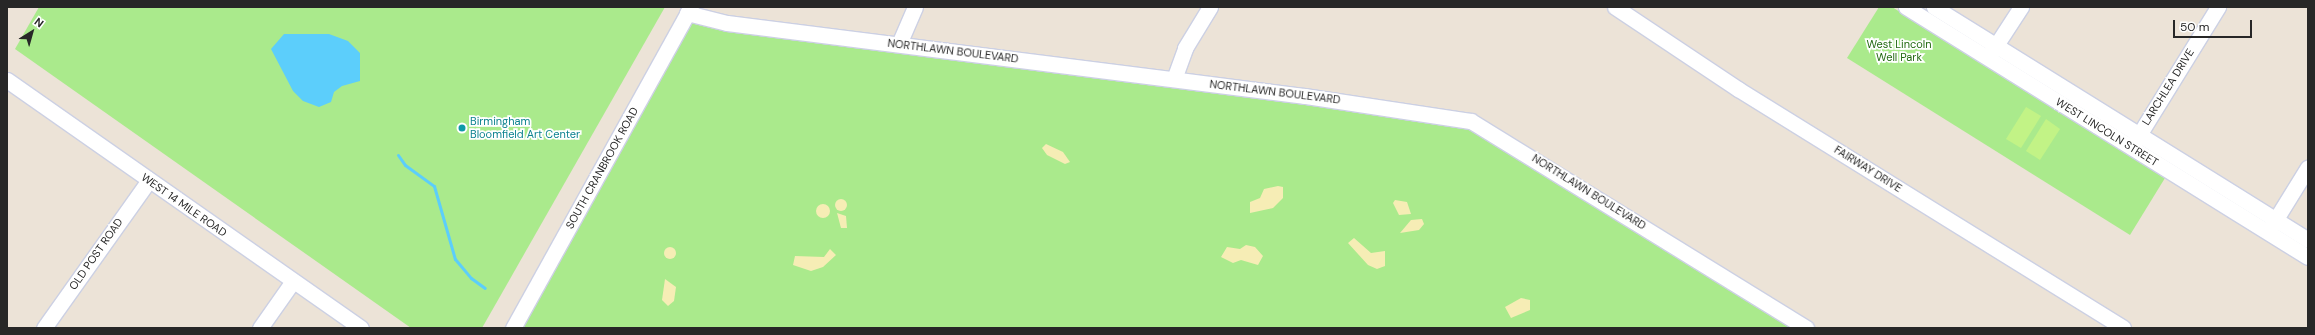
<!DOCTYPE html>
<style>
body{margin:0}
#map{position:relative;width:2315px;height:335px;overflow:hidden;background:#ece3d7;font-family:"DM Sans",sans-serif}
div>[style]{position:absolute}
.green>*{inset:0;background:#aaea8c}
.sand>*{inset:0;background:#f6edb5}
.round{border-radius:50%}
.pitch>*{inset:0;background:#c2f386}
.water>*{inset:0;background:#5ccefb}
.stream>*{height:3px;margin:-1.5px;padding:0 1.5px;transform-origin:1.5px;border-radius:1.5px;background:#5ccefb}
.roads{filter:drop-shadow(1px 0 #ccd0e3) drop-shadow(-1px 0 #ccd0e3) drop-shadow(0 1px #ccd0e3) drop-shadow(0 -1px #ccd0e3)}
.minor>*{height:15px;margin:-7.5px;padding:0 7.5px;transform-origin:7.5px;border-radius:7.5px;background:#fff}
.dots>*{width:11px;height:11px;translate:-50% -50%;box-sizing:border-box;border:2px solid #fff;border-radius:50%}
span{translate:-50% -50%;white-space:nowrap;text-align:center;line-height:1.15;-webkit-text-stroke:3.5px #fff;paint-order:stroke}
.park-label{font-size:11px;color:#226a11}
.street-label{font-size:11px;color:#272727}
.culture-label{font-size:11px;color:#0d838f}
.left{translate:0 -50%;text-align:left}
.frame{position:absolute;inset:0;border:8px solid #272727;pointer-events:none}
.north{position:absolute;left:12px;top:12px;width:40px;height:40px;-webkit-text-stroke:3px #fff;paint-order:stroke;rotate:37deg;font-size:11px;font-weight:700;line-height:16px;text-align:center;color:#272727}
.north::after{content:'';display:block;margin:auto;width:14px;height:18px;background:#272727;clip-path:polygon(50% 0,100% 100%,50% 72%,0 100%)}
.scale{position:absolute;left:2173px;top:20px;width:79px;height:18px;box-sizing:border-box;border:2px solid #272727;border-top:0;padding-left:5px;font-size:12px;line-height:14px;white-space:nowrap;color:#272727;-webkit-text-stroke:3px #fff;paint-order:stroke}
</style>
<div id="map">
<div class="green">
<i style="clip-path:polygon(39px 7px,665px 7px,482px 328px,411px 328px,15px 49px)"></i>
<i style="clip-path:polygon(1879px 7px,1892px 7px,2165px 178px,2130px 235px,1847px 58px)"></i>
<i style="clip-path:polygon(693px 16px,1468px 116px,1813px 328px,516px 328px)"></i>
</div>
<div class="sand">
<i style="clip-path:polygon(1046px 144px,1063px 152px,1070px 162px,1065px 164px,1047px 155px,1042px 148px)"></i>
<i style="clip-path:polygon(1278px 186px,1283px 187px,1283px 198px,1273px 208px,1250px 213px,1250px 202px,1260px 198px,1264px 189px)"></i>
<i class="round" style="left:835px;top:199px;width:12px;height:12px"></i>
<i style="clip-path:polygon(1395px 200px,1407px 202px,1411px 214px,1399px 215px,1393px 203px)"></i>
<i class="round" style="left:816px;top:204px;width:14px;height:14px"></i>
<i style="clip-path:polygon(837px 213px,846px 216px,847px 228px,841px 228px)"></i>
<i style="clip-path:polygon(1411px 220px,1422px 219px,1424px 224px,1419px 230px,1400px 233px)"></i>
<i style="clip-path:polygon(1354px 238px,1371px 253px,1385px 251px,1385px 266px,1377px 269px,1368px 265px,1348px 243px)"></i>
<i style="clip-path:polygon(1246px 245px,1255px 247px,1263px 256px,1258px 265px,1241px 260px,1233px 263px,1221px 257px,1227px 247px,1240px 249px)"></i>
<i class="round" style="left:664px;top:247px;width:12px;height:12px"></i>
<i style="clip-path:polygon(830px 249px,836px 255px,823px 267px,811px 271px,793px 265px,795px 256px,824px 257px)"></i>
<i style="clip-path:polygon(665px 279px,676px 287px,674px 301px,668px 306px,662px 300px)"></i>
<i style="clip-path:polygon(1521px 298px,1530px 300px,1530px 310px,1511px 318px,1505px 307px)"></i>
</div>
<div class="pitch">
<i style="clip-path:polygon(2026px 107px,2041px 116px,2021px 148px,2006px 139px)"></i>
<i style="clip-path:polygon(2046px 119px,2060px 129px,2040px 160px,2026px 151px)"></i>
</div>
<div class="water">
<i style="clip-path:polygon(284px 34px,329px 34px,348px 41px,360px 53px,360px 81px,342px 86px,334px 92px,331px 102px,319px 107px,303px 101px,293px 91px,271px 49px)"></i>
</div>
<div class="stream">
<i style="left:398px;top:155px;width:12px;rotate:55deg"></i>
<i style="left:405px;top:165px;width:36px;rotate:36deg"></i>
<i style="left:434px;top:186px;width:76px;rotate:74deg"></i>
<i style="left:455px;top:259px;width:25px;rotate:50deg"></i>
<i style="left:471px;top:278px;width:17px;rotate:36deg"></i>
</div>
<div class="roads">
<div class="minor">
<i style="left:1615px;top:7px;width:148px;rotate:33.7deg"></i>
<i style="left:1738px;top:89px;width:453px;rotate:31.8deg"></i>
<i style="left:1906px;top:7px;width:473px;rotate:31.9deg"></i>
<i style="left:1934px;top:7px;width:441px;rotate:31.9deg"></i>
<i style="left:687px;top:13px;width:41px;rotate:14deg"></i>
<i style="left:727px;top:23px;width:583px;rotate:7.2deg"></i>
<i style="left:1305px;top:96px;width:168px;rotate:8.6deg"></i>
<i style="left:1471px;top:121px;width:394px;rotate:31.7deg"></i>
<i style="left:899px;top:44px;width:40px;rotate:-66.6deg"></i>
<i style="left:1991px;top:53px;width:55px;rotate:-56.9deg"></i>
<i style="left:1174px;top:79px;width:33px;rotate:-70deg"></i>
<i style="left:1185px;top:48px;width:48px;rotate:-58.6deg"></i>
<i style="left:7px;top:80px;width:432px;rotate:35deg"></i>
<i style="left:2134px;top:143px;width:160px;rotate:-58.3deg"></i>
<i style="left:2271px;top:227px;width:70px;rotate:-58.3deg"></i>
<i style="left:44px;top:328px;width:181px;rotate:-54.6deg"></i>
<i style="left:260px;top:328px;width:57px;rotate:-54.9deg"></i>
<i style="left:513px;top:328px;width:367px;rotate:-61deg"></i>
</div>
</div>
<div class="dots">
<i style="left:462px;top:128px;background:#0f9aa8"></i>
</div>
<div class="park-label">
<span style="left:1899px;top:51px">West Lincoln<br>Well Park</span>
</div>
<div class="street-label">
<span style="left:953px;top:51px;rotate:7deg">NORTHLAWN BOULEVARD</span>
<span style="left:2168px;top:87px;rotate:-58deg">LARCHLEA DRIVE</span>
<span style="left:1275px;top:92px;rotate:7deg">NORTHLAWN BOULEVARD</span>
<span style="left:2107px;top:132px;rotate:32deg">WEST LINCOLN STREET</span>
<span style="left:602px;top:168px;rotate:-61deg">SOUTH CRANBROOK ROAD</span>
<span style="left:1868px;top:169px;rotate:32deg">FAIRWAY DRIVE</span>
<span style="left:1589px;top:192px;rotate:32deg">NORTHLAWN BOULEVARD</span>
<span style="left:184px;top:205px;rotate:35deg">WEST 14 MILE ROAD</span>
<span style="left:96px;top:254px;rotate:-55deg">OLD POST ROAD</span>
</div>
<div class="culture-label">
<span class="left" style="left:470px;top:128px">Birmingham<br>Bloomfield Art Center</span>
</div>
<div class="frame"></div>
<div class="north">N</div>
<div class="scale">50 m</div>
</div>
